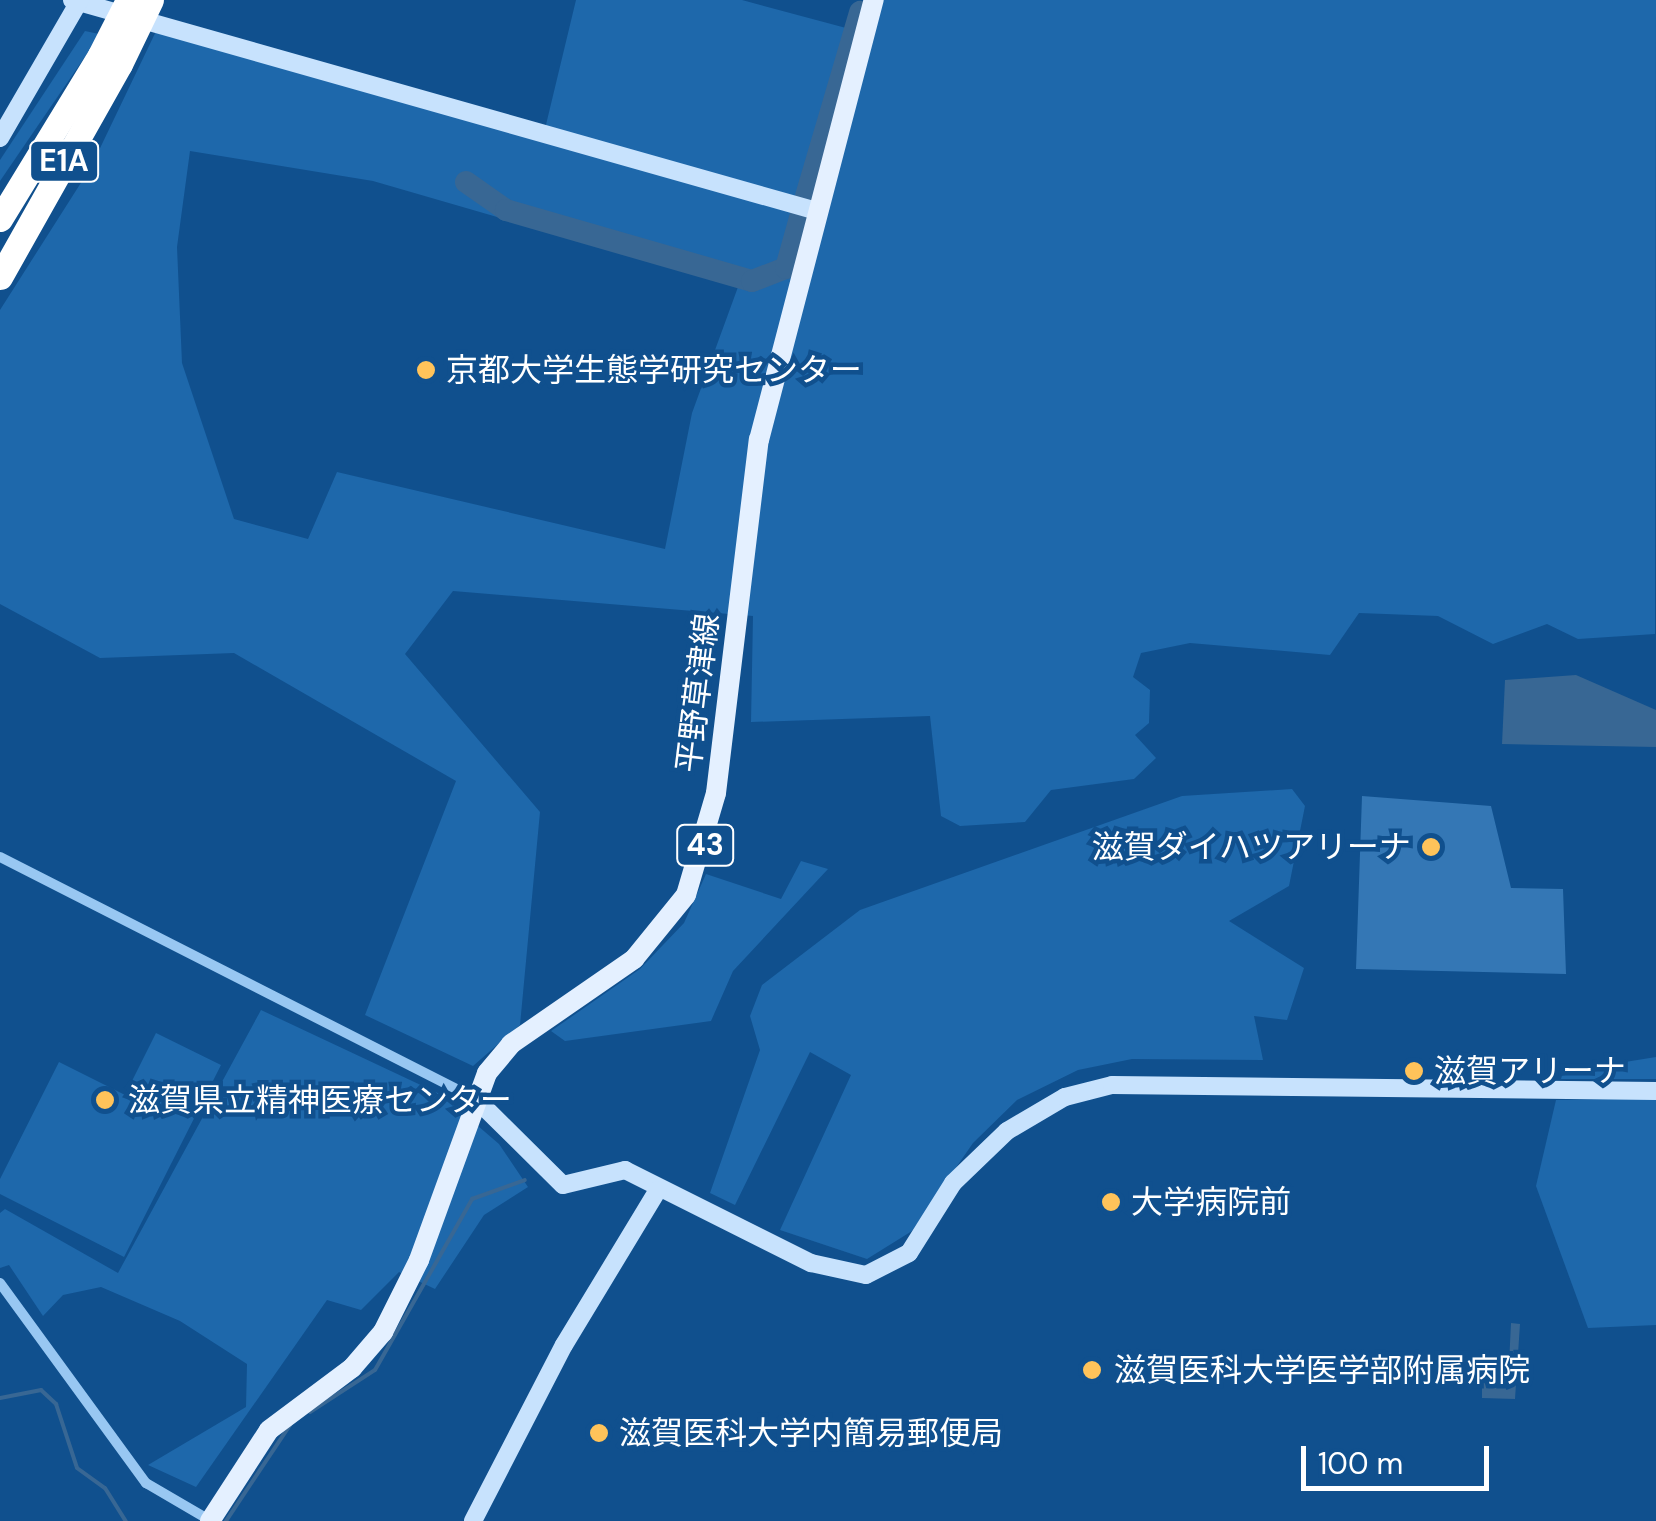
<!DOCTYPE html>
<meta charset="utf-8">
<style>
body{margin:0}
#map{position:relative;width:1656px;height:1521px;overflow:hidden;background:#10508e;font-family:"DM Sans","Noto Sans JP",sans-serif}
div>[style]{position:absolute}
.green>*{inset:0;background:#1e68ab}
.water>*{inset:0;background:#386794}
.stream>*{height:4px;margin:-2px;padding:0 2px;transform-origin:2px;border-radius:2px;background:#386794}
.river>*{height:22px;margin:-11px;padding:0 11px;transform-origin:11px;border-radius:11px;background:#386794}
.building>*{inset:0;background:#3477b5}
.street>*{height:10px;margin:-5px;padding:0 5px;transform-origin:5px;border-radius:5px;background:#98c7f2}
.secondary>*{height:18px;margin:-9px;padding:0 9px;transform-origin:9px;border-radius:9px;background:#c7e2fd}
.primary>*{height:20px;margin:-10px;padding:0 10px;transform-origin:10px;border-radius:10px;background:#e4f0ff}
.highway>*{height:25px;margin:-12.5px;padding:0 12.5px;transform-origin:12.5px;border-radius:12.5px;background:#fff}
.highway-bridge>*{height:25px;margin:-12.5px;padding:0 12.5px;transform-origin:12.5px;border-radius:12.5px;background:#fff}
.dots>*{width:28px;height:28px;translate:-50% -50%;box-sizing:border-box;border:5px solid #10508e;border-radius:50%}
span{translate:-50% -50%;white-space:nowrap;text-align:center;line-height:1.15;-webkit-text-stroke:9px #10508e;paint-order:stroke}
.shield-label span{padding:2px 8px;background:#10508e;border:2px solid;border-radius:8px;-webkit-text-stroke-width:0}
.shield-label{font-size:30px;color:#fff;font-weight:700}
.poi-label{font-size:32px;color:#fff}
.left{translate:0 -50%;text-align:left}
.right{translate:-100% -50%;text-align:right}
.street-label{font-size:32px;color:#fff}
.scale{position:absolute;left:1301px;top:1446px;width:188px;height:45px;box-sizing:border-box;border:5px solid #fff;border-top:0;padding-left:12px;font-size:30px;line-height:35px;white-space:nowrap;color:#fff;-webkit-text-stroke:8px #10508e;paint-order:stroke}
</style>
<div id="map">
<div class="green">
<i style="clip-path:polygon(evenodd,576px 0,742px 0,861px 32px,871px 0,1656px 0,1655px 634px,1578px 639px,1547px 624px,1493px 644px,1438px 616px,1359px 613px,1330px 655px,1190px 643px,1141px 653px,1133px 677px,1150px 690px,1149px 723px,1135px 735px,1156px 758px,1134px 779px,1051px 790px,1025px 822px,960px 826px,941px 816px,930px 716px,751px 722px,753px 616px,453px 591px,405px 654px,540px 812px,520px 1025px,473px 1066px,365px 1015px,456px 781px,234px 653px,100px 658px,0 604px,0 310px,91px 167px,159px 25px,544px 133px,576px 0,190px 151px,373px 181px,738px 287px,692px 413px,665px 549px,337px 472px,308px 539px,234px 519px,182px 363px,177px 247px,190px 151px)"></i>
<i style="clip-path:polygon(85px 31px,99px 34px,95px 42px,0 181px,0 160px)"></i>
<i style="clip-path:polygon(1292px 789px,1305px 806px,1289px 886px,1229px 921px,1304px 968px,1287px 1020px,1254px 1016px,1263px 1060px,1132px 1059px,1078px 1070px,1017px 1100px,973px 1143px,912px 1231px,867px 1259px,780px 1230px,851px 1075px,810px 1052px,735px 1205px,710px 1193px,760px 1050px,750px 1016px,762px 985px,860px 910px,1182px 796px)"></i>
<i style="clip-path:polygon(801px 861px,828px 869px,733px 971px,711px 1021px,565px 1041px,551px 1031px,640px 969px,684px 923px,706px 874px,781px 899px)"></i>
<i style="clip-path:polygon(261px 1010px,442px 1095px,499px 1144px,528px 1187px,484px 1215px,435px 1289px,399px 1272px,361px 1310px,327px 1300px,196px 1487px,148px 1465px,246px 1407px,247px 1364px,180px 1321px,101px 1287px,63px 1295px,43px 1316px,9px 1265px,0 1268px,0 1213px,5px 1209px,118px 1273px)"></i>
<i style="clip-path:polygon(156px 1033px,221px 1065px,124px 1257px,0 1194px,0 1179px,59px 1062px,125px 1095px)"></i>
<i style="clip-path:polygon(1656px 1057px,1656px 1079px,1561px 1079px,1563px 1072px)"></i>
<i style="clip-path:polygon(1656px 1098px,1656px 1325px,1588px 1328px,1536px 1186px,1556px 1100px)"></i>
</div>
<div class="water">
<i style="clip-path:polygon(1576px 675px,1656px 710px,1656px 747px,1502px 744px,1505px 680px)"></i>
<i style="clip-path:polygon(1511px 1323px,1520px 1324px,1515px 1399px,1482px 1398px,1482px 1364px,1509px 1364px)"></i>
</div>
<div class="stream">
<i style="left:0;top:1398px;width:42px;rotate:-11deg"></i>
<i style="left:41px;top:1390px;width:21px;rotate:43deg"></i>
<i style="left:56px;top:1404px;width:67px;rotate:71.8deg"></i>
<i style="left:77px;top:1468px;width:34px;rotate:36deg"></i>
<i style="left:105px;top:1488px;width:39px;rotate:58deg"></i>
<i style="left:310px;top:1412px;width:77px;rotate:-32.9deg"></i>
<i style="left:375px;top:1370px;width:197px;rotate:-60.4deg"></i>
<i style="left:472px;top:1199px;width:56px;rotate:-19.7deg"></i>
<i style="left:226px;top:1521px;width:115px;rotate:-56.3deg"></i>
</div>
<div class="river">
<i style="left:466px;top:182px;width:49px;rotate:35deg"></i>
<i style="left:506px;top:210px;width:256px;rotate:16.1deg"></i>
<i style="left:752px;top:281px;width:36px;rotate:-21deg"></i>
<i style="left:786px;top:268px;width:52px;rotate:-74.4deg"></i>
<i style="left:806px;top:196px;width:192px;rotate:-73.6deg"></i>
</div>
<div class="building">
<i style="clip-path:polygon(1362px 796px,1491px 806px,1511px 888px,1563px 889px,1566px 974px,1356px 969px)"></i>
</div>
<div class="street">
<i style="left:0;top:857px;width:534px;rotate:26.95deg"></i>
<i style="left:0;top:1283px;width:248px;rotate:53.9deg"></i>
<i style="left:146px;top:1483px;width:75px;rotate:30.3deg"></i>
</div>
<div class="secondary">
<i style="left:72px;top:0;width:770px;rotate:15.82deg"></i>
<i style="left:0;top:138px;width:160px;rotate:-59.9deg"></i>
<i style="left:476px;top:1099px;width:122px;rotate:44.7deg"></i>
<i style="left:563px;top:1185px;width:64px;rotate:-13.6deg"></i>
<i style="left:625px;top:1170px;width:208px;rotate:26.6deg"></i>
<i style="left:811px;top:1263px;width:56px;rotate:12.3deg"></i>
<i style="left:866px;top:1275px;width:48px;rotate:-27.1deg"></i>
<i style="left:909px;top:1253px;width:83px;rotate:-57.8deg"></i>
<i style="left:953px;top:1183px;width:75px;rotate:-43.9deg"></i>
<i style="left:1007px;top:1131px;width:67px;rotate:-30.4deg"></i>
<i style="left:1065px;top:1097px;width:49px;rotate:-14.3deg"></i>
<i style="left:1112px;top:1085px;width:544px;rotate:0.63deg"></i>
<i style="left:473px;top:1521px;width:198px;rotate:-62.7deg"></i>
<i style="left:564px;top:1345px;width:181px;rotate:-58.8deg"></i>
</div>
<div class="primary">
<i style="left:210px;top:1521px;width:108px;rotate:-57deg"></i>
<i style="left:269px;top:1430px;width:104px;rotate:-36.8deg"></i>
<i style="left:352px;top:1368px;width:48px;rotate:-49.3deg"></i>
<i style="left:383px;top:1332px;width:80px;rotate:-63.4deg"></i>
<i style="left:419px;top:1260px;width:199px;rotate:-70deg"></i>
<i style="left:487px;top:1073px;width:38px;rotate:-50deg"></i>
<i style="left:511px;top:1044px;width:150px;rotate:-34.6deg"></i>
<i style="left:634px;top:959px;width:82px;rotate:-50.9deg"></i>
<i style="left:686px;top:895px;width:106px;rotate:-73.6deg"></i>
<i style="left:716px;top:793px;width:356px;rotate:-83.1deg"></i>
<i style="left:759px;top:440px;width:455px;rotate:-75.4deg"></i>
</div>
<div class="highway">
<i style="left:0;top:219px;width:192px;rotate:-58.6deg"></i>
<i style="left:0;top:277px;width:244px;rotate:-60.6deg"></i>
</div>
<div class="highway-bridge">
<i style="left:100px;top:55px;width:62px;rotate:-63deg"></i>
<i style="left:120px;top:64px;width:71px;rotate:-64.2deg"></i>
</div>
<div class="dots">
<i style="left:426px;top:370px;background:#ffc35a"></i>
<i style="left:1431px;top:847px;background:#ffc35a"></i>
<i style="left:1414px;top:1071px;background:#ffc35a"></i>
<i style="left:105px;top:1100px;background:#ffc35a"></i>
<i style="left:1111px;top:1202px;background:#ffc35a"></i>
<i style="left:1092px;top:1370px;background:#ffc35a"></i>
<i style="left:599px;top:1433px;background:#ffc35a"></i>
</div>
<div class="shield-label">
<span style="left:64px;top:161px">E1A</span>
<span style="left:705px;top:845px">43</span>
</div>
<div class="poi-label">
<span class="left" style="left:446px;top:370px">京都大学生態学研究センター</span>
<span class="right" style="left:1411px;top:847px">滋賀ダイハツアリーナ</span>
<span class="left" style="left:1434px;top:1071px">滋賀アリーナ</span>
<span class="left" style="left:128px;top:1100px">滋賀県立精神医療センター</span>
<span class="left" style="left:1131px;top:1202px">大学病院前</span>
<span class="left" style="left:1114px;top:1370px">滋賀医科大学医学部附属病院</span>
<span class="left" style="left:619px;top:1433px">滋賀医科大学内簡易郵便局</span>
</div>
<div class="street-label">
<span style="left:698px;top:693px;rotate:-83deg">平野草津線</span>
</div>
<div class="scale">100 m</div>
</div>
